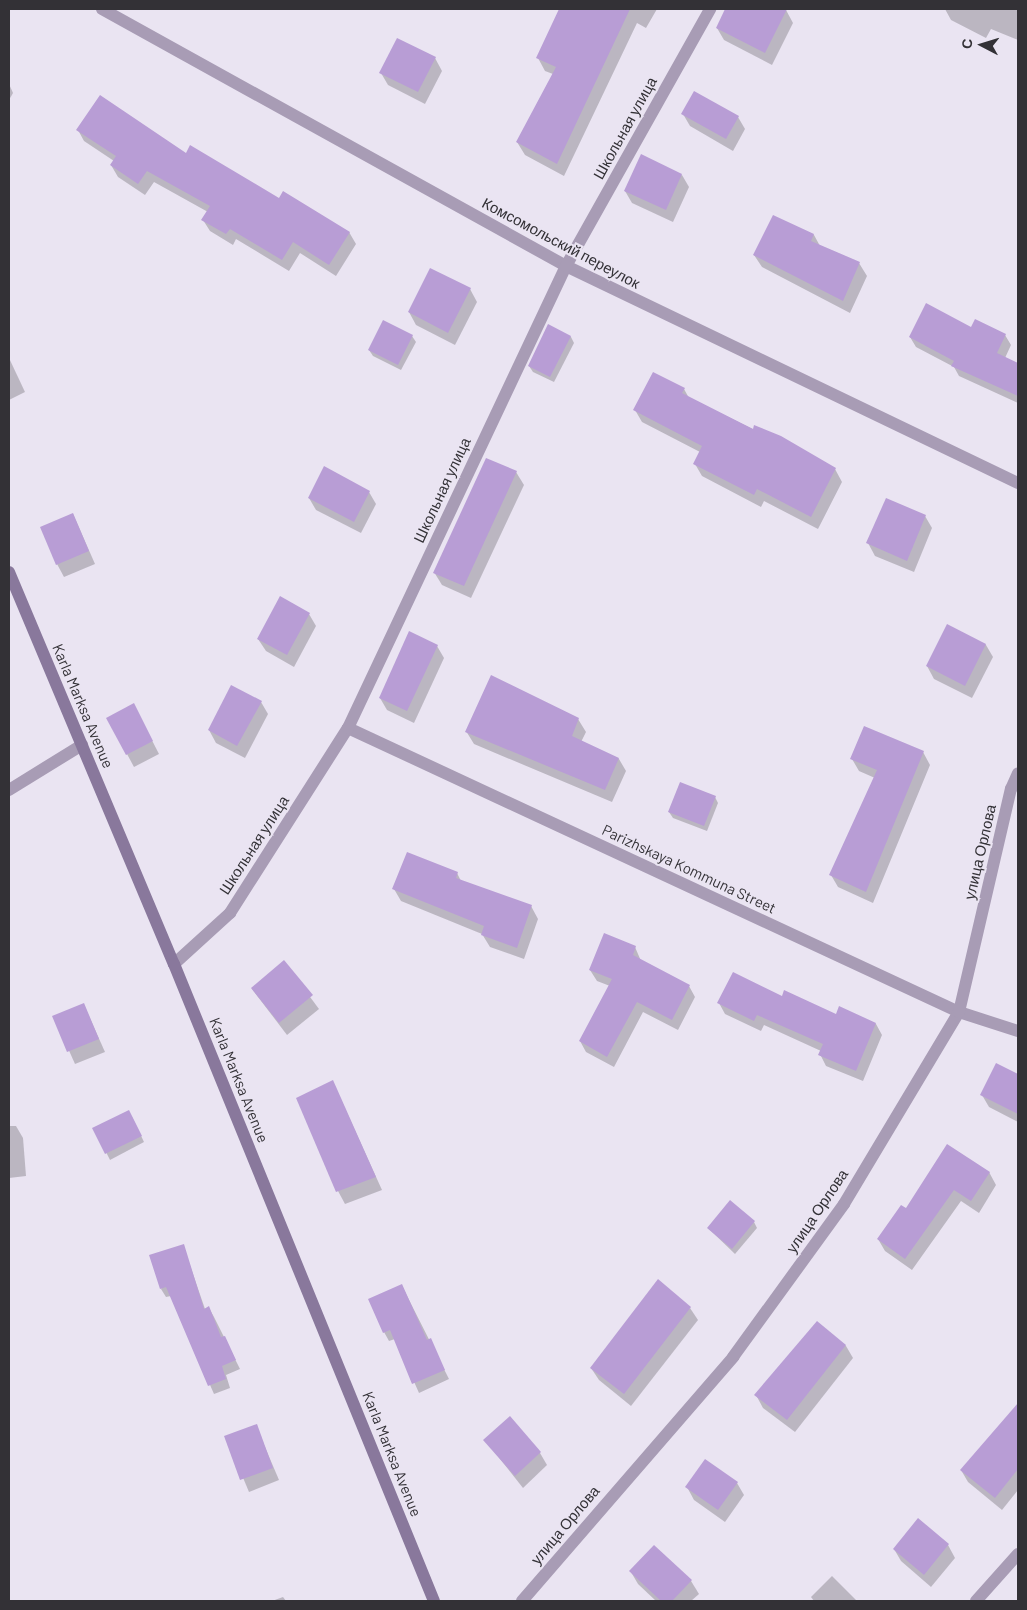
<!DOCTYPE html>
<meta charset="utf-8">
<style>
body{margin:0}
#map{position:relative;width:1027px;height:1610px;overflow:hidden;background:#eae4f2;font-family:Barlow,sans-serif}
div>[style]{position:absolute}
.shadow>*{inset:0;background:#0003}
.building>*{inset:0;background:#b89dd5}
.minor>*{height:12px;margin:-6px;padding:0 6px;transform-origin:6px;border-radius:6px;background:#a89cb5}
.tertiary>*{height:12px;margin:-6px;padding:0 6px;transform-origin:6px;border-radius:6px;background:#a89cb5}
.secondary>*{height:12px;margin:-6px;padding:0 6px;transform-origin:6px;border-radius:6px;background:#89789c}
span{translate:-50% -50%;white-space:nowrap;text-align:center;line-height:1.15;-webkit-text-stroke:4px #eae4f2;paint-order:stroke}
.street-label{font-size:15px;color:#333136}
.frame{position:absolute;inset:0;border:10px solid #333136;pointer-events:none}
.north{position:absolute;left:957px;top:20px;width:50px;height:50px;-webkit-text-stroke:4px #eae4f2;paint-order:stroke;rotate:275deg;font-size:14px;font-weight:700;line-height:20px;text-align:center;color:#333136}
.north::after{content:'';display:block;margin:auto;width:18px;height:22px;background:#333136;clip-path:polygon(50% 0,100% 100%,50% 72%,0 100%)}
</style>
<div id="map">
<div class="shadow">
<i style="clip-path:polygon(594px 9px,657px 9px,646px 28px,637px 23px,564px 176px,525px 155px,517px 142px,553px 74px,545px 71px,538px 58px,581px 32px)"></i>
<i style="clip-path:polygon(727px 9px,786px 10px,793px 23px,772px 65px,724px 40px,717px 28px)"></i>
<i style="clip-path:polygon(945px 9px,1018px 9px,1018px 40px,991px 29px,986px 38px,951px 20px)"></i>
<i style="clip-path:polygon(435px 58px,442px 71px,425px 104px,388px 85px,381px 73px)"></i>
<i style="clip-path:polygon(9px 84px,13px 93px,9px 100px)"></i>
<i style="clip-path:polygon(683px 114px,738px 117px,745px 129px,733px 151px,690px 126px)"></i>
<i style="clip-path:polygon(78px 130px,186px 155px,349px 232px,356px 244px,336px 276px,300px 253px,289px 271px,236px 239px,233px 245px,210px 231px,203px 220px,208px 212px,154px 182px,145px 195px,118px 177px,111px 165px,114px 161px,84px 141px)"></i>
<i style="clip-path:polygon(682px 175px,689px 187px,673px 222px,632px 203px,625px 191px)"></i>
<i style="clip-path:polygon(774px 217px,814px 235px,820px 246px,859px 263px,867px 276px,850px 313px,762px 267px,754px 255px)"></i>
<i style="clip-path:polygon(470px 289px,477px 302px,455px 345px,416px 325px,409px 312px)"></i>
<i style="clip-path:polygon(548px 326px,571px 337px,574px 343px,554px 382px,533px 372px,529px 366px)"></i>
<i style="clip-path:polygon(972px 328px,1005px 335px,1011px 345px,1005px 358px,1018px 364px,1018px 403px,959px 376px,954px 367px,916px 347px,910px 337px)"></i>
<i style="clip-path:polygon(412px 336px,416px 342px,401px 370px,373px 356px,369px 350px)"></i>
<i style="clip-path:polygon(9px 358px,25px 392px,9px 400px)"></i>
<i style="clip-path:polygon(684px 389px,689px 398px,835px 469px,842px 482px,818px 529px,764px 501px,761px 507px,702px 476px,695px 464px,700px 452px,642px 422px,635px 410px)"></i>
<i style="clip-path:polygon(516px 472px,524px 485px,471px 598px,442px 585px,434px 572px)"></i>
<i style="clip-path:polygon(369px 492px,376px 504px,361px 533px,316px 510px,309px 498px)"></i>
<i style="clip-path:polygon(73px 514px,95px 564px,64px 577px,57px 564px)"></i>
<i style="clip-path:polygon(925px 516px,932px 528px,914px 572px,875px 556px,868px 543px)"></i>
<i style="clip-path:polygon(309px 614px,316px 626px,294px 667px,266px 651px,258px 639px)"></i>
<i style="clip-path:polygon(947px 626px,986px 645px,993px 657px,972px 698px,934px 679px,927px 666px)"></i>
<i style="clip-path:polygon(437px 646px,444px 658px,414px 723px,387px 710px,380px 698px)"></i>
<i style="clip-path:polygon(261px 702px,268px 714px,245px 758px,216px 743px,209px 730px)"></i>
<i style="clip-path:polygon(140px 717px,159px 754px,134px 767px,127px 754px)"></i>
<i style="clip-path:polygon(578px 719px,586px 732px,581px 742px,619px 759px,626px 771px,612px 802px,474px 744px,466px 731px)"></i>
<i style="clip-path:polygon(923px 752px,930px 765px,873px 903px,838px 887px,831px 875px,875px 778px,859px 771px,852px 759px)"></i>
<i style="clip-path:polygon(715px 797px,718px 803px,707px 831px,673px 818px,669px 812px)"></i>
<i style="clip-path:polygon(457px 873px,461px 881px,531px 906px,538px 919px,524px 959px,490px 947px,482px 934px,401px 901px,394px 889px)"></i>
<i style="clip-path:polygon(635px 947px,641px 961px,689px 986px,695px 997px,678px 1030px,643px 1012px,614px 1067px,586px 1052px,580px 1041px,610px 986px,597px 981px,590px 970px)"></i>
<i style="clip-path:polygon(284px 962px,319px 1009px,287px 1035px,252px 989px)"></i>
<i style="clip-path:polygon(719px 1003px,836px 1015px,876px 1024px,882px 1035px,863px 1081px,826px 1066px,820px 1054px,821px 1051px,764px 1025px,761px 1031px,725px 1014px)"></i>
<i style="clip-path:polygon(84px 1005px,105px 1052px,75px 1064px,54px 1017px)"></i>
<i style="clip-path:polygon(997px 1065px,1018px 1075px,1018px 1122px,989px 1107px,982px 1095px)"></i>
<i style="clip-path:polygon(333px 1082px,382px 1190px,345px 1204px,338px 1191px)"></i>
<i style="clip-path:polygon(132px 1117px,144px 1142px,110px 1160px,94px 1128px)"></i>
<i style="clip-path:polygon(9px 1126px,16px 1126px,23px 1138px,26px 1176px,9px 1178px)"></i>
<i style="clip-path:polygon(989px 1172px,996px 1185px,979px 1213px,961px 1201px,912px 1270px,885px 1251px,878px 1239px,906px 1210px)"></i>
<i style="clip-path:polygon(754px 1222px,757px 1228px,735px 1254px,708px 1228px)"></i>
<i style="clip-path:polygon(183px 1245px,205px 1309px,209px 1308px,214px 1317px,240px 1369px,226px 1375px,230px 1388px,214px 1394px,171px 1296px,166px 1297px,161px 1289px)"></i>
<i style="clip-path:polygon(402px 1286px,449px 1379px,419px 1393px,395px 1339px,389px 1341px,384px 1332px)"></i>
<i style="clip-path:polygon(690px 1308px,698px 1320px,631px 1406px,599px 1380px,591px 1368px)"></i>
<i style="clip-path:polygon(817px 1323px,846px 1346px,853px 1358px,795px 1432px,763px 1408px,756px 1395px)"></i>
<i style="clip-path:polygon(1012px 1412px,1018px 1418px,1018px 1490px,1002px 1510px,968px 1482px,961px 1470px)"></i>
<i style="clip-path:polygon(256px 1426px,279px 1480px,249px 1492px,226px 1437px)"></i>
<i style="clip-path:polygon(485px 1440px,540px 1453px,547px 1465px,523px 1488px)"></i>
<i style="clip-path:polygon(737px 1483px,744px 1495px,725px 1522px,694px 1500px,687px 1487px)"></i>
<i style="clip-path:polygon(918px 1520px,948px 1545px,955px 1558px,931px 1587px,901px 1561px,894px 1549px)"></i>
<i style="clip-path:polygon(654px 1546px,691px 1581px,699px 1594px,691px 1601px,656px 1601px,638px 1584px,631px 1572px)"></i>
<i style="clip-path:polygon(832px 1576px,856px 1600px,856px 1601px,814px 1601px,811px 1597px)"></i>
<i style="clip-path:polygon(283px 1597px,286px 1601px,272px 1601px)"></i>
</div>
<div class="building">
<i style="clip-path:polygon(559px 9px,630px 9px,557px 164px,516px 142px,556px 67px,536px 58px)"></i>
<i style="clip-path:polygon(725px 9px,787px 9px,765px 53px,716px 28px)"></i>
<i style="clip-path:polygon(397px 38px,436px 57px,418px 92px,379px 73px)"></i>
<i style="clip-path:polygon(694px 91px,739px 116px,726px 139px,681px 114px)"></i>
<i style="clip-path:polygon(100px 95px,186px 153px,190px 145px,279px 198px,283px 191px,350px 232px,329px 265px,293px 242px,282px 260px,230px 229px,226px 234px,201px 220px,210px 206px,147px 171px,138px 184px,110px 165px,116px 156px,76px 130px)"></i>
<i style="clip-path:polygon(641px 154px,682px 174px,666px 210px,624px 191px)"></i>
<i style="clip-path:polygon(773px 215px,814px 234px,811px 241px,860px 262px,843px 301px,753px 255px)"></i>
<i style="clip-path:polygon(430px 268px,471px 288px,448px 333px,408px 312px)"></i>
<i style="clip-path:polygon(926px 303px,971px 327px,975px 319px,1006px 334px,997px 353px,1018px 363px,1018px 396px,951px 366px,954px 361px,909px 337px)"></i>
<i style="clip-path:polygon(383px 320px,413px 335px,398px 365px,368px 350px)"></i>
<i style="clip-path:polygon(548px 324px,571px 336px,550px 377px,528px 366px)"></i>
<i style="clip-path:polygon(653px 372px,685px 388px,682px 393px,753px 429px,754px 425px,781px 436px,836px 468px,811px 517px,757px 489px,754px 495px,693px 464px,702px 446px,633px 410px)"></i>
<i style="clip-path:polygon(486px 458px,517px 471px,464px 586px,433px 573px)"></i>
<i style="clip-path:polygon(324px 466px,370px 491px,354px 522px,308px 498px)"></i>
<i style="clip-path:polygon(886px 498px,926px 515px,907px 561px,866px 543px)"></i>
<i style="clip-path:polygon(73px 513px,89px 551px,56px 565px,40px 527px)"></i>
<i style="clip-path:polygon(280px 596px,310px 613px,287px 655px,257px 639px)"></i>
<i style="clip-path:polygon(947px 624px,986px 644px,965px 686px,926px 666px)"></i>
<i style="clip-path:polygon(409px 631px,438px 645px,407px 711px,379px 698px)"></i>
<i style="clip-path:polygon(491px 675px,579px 718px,572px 736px,619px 758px,605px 790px,465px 732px)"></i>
<i style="clip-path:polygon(231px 685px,262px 701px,237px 746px,208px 730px)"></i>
<i style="clip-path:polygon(134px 703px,153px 741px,126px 755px,106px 718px)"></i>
<i style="clip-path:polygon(864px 726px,924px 751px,866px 892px,829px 875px,877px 770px,850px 759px)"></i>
<i style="clip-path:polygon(680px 782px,716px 796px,704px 826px,668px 812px)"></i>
<i style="clip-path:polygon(407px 852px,458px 872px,456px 878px,532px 905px,517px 948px,481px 935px,484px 926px,392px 889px)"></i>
<i style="clip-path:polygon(604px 933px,636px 946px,633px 955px,690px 985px,672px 1020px,637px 1002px,607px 1057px,579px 1041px,612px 979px,589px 970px)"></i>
<i style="clip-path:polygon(284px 960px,313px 995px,279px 1023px,251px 988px)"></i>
<i style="clip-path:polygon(733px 972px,782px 996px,784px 990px,836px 1014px,839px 1006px,876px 1023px,856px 1071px,818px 1055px,823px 1044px,757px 1015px,754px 1021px,717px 1003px)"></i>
<i style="clip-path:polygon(84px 1003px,99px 1039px,67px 1052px,52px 1016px)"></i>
<i style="clip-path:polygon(996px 1063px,1018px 1074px,1018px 1114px,980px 1095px)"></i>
<i style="clip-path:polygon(333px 1080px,376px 1177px,336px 1192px,296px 1098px)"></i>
<i style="clip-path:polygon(129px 1110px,142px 1136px,105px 1154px,92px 1128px)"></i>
<i style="clip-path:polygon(947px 1144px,990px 1172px,971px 1201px,954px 1190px,905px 1259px,877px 1239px,901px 1205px,906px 1208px)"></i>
<i style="clip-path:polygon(730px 1200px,755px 1221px,732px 1249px,707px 1228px)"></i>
<i style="clip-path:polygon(184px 1244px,204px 1309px,209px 1306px,221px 1337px,225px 1336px,236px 1360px,222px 1366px,226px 1379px,208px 1386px,166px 1287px,160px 1289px,149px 1255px)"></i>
<i style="clip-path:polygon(658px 1279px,691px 1307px,624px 1394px,590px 1368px)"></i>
<i style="clip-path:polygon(402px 1284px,427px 1340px,431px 1338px,445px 1370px,412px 1384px,390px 1330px,383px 1333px,368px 1299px)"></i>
<i style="clip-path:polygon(817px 1321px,846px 1345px,787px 1420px,754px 1395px)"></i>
<i style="clip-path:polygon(1018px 1403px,1018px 1469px,995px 1498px,960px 1470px)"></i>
<i style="clip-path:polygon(510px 1416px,541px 1452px,515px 1476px,483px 1440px)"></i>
<i style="clip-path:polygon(257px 1424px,273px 1468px,240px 1480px,224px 1436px)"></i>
<i style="clip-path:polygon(705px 1459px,738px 1482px,718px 1510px,685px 1487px)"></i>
<i style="clip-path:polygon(918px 1518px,949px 1544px,924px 1575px,893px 1549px)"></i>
<i style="clip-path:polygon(654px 1545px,692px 1580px,672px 1601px,661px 1601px,629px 1571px)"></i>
</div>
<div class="minor">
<i style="left:102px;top:9px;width:530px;rotate:28.98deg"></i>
<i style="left:566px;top:266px;width:501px;rotate:25.65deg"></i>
<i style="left:348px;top:728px;width:674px;rotate:24.93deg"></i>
<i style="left:959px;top:1012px;width:62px;rotate:17.9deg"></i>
<i style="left:174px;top:964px;width:76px;rotate:-42.3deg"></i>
<i style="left:230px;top:913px;width:219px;rotate:-57.5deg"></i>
<i style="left:348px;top:728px;width:511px;rotate:-64.74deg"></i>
<i style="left:566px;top:266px;width:295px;rotate:-60.7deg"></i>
<i style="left:522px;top:1601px;width:323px;rotate:-49.1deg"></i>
<i style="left:733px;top:1357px;width:189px;rotate:-54deg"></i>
<i style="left:844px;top:1204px;width:224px;rotate:-59.1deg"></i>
<i style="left:959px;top:1012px;width:229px;rotate:-76.9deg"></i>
<i style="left:1011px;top:789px;width:17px;rotate:-66deg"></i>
<i style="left:976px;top:1601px;width:63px;rotate:-48.2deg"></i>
</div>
<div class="tertiary">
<i style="left:9px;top:790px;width:86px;rotate:-31.7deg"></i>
</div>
<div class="secondary">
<i style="left:9px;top:572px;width:425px;rotate:67.2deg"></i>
<i style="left:174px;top:964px;width:688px;rotate:67.8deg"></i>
</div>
<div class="street-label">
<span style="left:625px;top:128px;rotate:-61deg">Школьная улица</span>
<span style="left:561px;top:243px;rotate:28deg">Комсомольский переулок</span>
<span style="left:442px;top:490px;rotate:-65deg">Школьная улица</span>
<span style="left:83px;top:706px;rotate:67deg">Karla Marksa Avenue</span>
<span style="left:254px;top:845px;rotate:-57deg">Школьная улица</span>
<span style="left:980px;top:852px;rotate:-77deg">улица Орлова</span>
<span style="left:689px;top:869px;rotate:25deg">Parizhskaya Kommuna Street</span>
<span style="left:239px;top:1080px;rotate:68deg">Karla Marksa Avenue</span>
<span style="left:817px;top:1211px;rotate:-56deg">улица Орлова</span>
<span style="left:392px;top:1454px;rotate:68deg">Karla Marksa Avenue</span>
<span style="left:565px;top:1525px;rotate:-50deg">улица Орлова</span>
</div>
<div class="frame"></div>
<div class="north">С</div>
</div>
